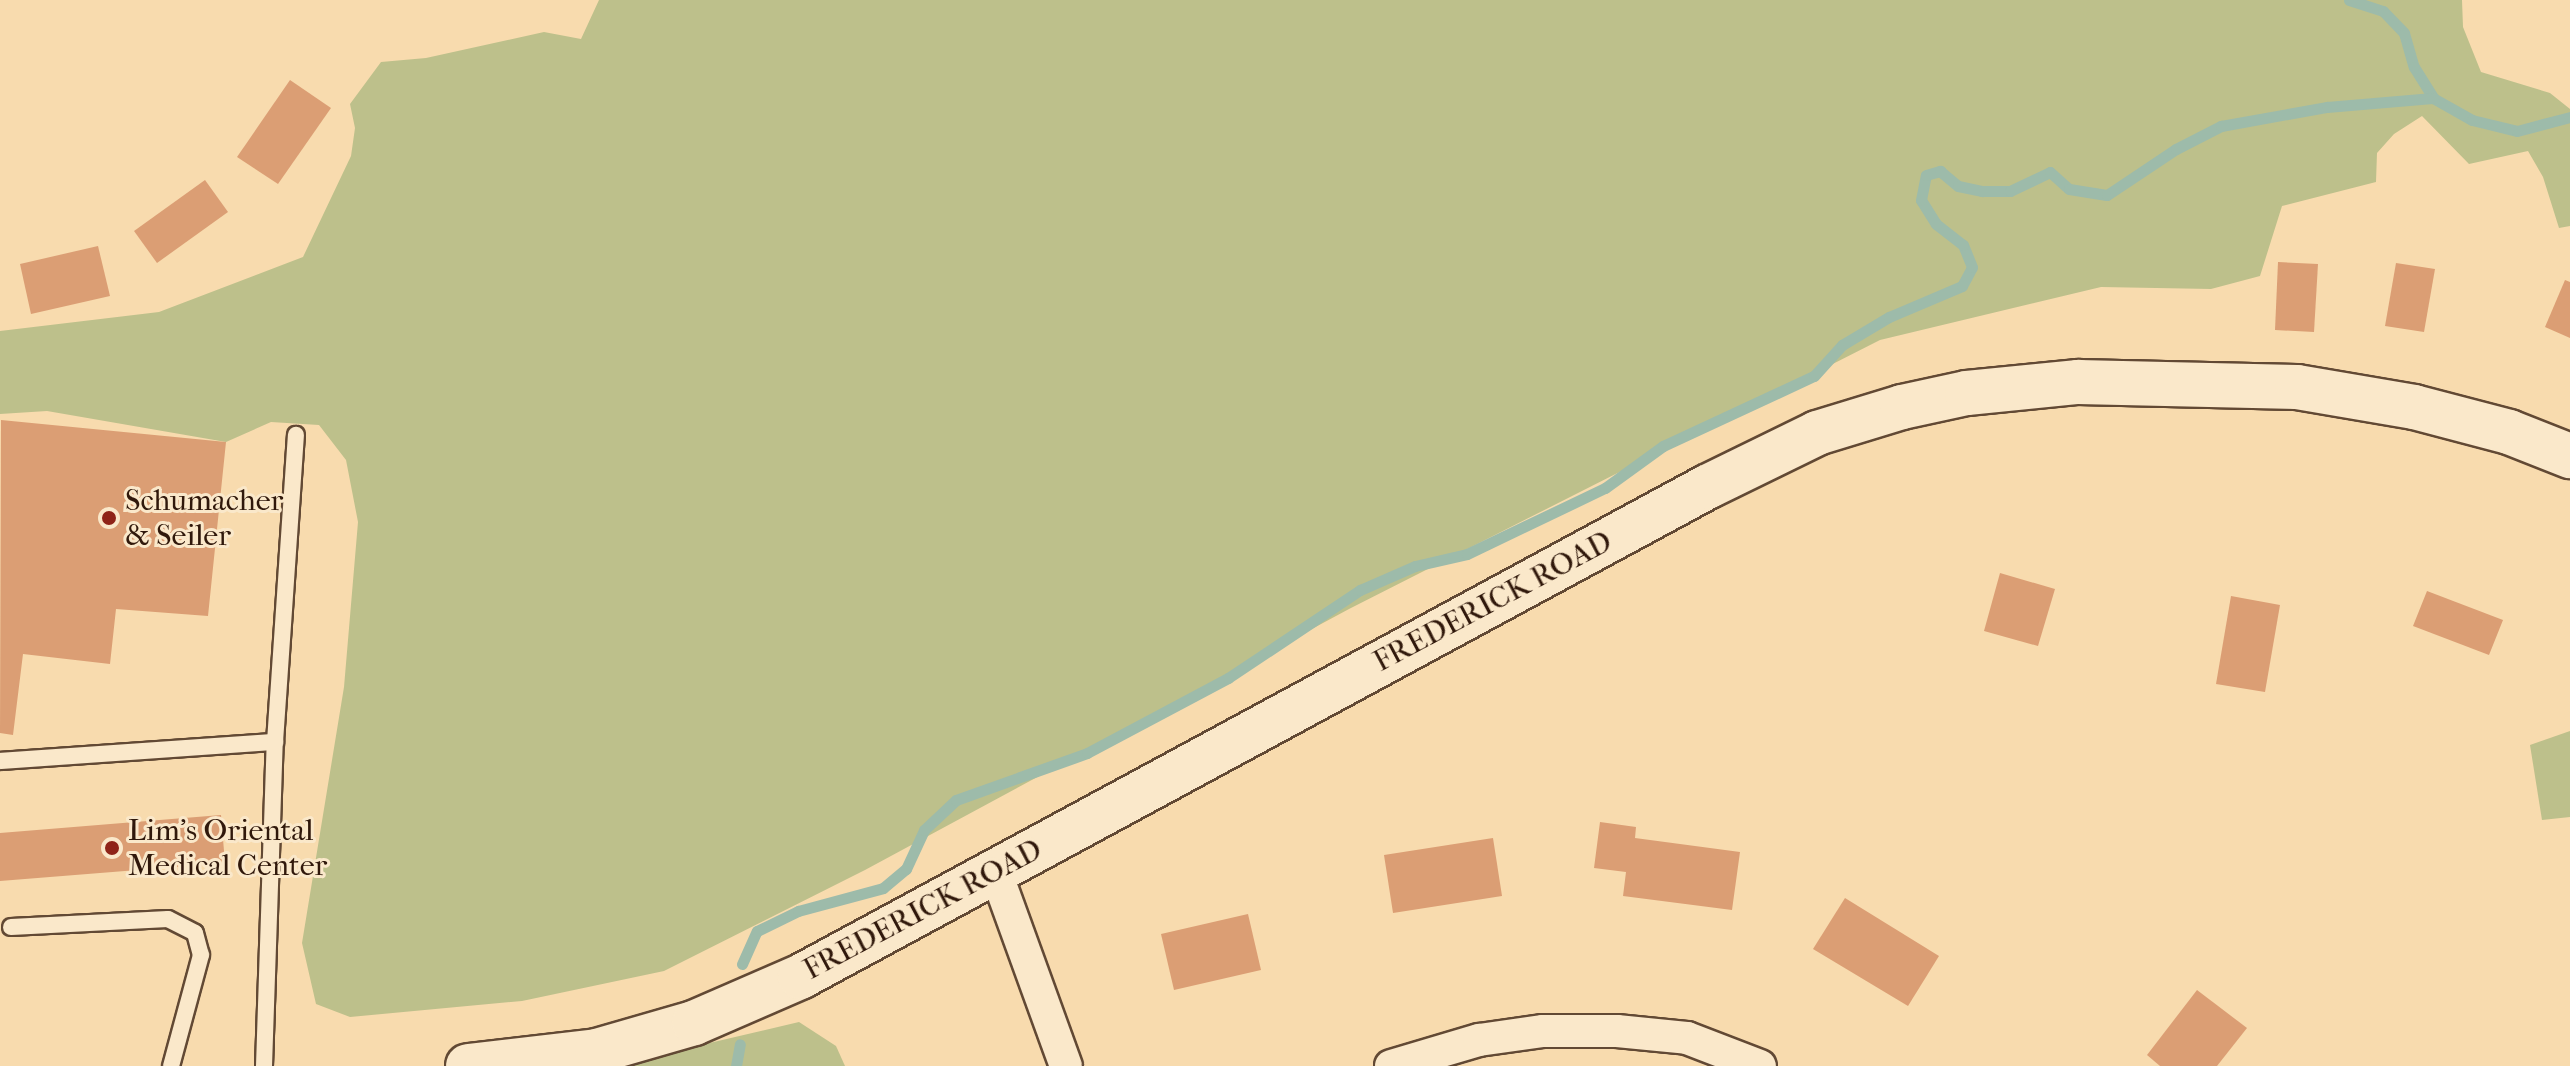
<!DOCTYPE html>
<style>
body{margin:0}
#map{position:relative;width:2570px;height:1066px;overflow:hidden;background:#f8dbae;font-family:"IM FELL French Canon",serif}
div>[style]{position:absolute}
.green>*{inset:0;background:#bdc08b}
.stream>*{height:11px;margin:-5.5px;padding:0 5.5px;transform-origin:5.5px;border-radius:5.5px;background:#9dbbaa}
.building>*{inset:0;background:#db9e74}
.roads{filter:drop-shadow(2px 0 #624934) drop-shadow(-2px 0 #624934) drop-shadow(0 2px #624934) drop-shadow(0 -2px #624934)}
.lane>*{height:16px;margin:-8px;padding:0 8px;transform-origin:8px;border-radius:8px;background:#fae8ca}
.street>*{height:32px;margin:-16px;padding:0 16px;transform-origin:16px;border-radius:16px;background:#fae8ca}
.secondary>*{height:44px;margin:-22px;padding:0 22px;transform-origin:22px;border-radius:22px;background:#fae8ca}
.dots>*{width:22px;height:22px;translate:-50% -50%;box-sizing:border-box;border:4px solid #fae8ca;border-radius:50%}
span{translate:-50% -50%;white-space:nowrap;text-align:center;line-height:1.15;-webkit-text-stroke:6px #fae8ca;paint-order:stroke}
.poi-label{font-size:30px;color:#30180b}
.left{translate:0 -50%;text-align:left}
.street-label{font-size:30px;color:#30180b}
</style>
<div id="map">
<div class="green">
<i style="clip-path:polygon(599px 0,2462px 0,2463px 27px,2481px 72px,2550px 93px,2570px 109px,2570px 226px,2559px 228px,2543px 177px,2528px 151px,2469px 164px,2422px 116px,2394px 134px,2377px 153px,2376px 182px,2282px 206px,2260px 276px,2211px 289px,2101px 287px,1880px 340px,1349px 609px,865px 870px,664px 971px,522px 1001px,350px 1017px,316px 1004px,302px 943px,344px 687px,358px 522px,346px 460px,319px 425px,271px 422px,226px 442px,47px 411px,0 414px,0 331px,159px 312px,303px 257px,351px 156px,355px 128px,350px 104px,381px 62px,426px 58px,544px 32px,581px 39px)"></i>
<i style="clip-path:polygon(2570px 731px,2570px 817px,2542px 820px,2530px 745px)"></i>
<i style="clip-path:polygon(799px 1022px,836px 1046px,845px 1066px,611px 1066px)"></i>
</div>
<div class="stream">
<i style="left:2349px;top:0;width:36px;rotate:18deg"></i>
<i style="left:2383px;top:11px;width:30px;rotate:46deg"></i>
<i style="left:2404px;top:33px;width:35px;rotate:74deg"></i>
<i style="left:2414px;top:67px;width:36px;rotate:58deg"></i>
<i style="left:2433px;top:98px;width:45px;rotate:29.4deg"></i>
<i style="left:2472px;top:120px;width:46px;rotate:13.7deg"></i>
<i style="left:2517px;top:131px;width:55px;rotate:-14.8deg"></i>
<i style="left:742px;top:964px;width:36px;rotate:-66deg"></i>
<i style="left:757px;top:931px;width:46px;rotate:-26deg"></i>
<i style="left:798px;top:911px;width:88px;rotate:-15.1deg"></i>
<i style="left:883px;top:888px;width:30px;rotate:-40deg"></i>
<i style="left:906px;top:869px;width:43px;rotate:-65.2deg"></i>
<i style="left:924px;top:830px;width:44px;rotate:-43.2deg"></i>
<i style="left:956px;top:800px;width:139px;rotate:-19.7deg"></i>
<i style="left:1087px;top:753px;width:160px;rotate:-28deg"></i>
<i style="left:1228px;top:678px;width:159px;rotate:-33.7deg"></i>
<i style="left:1360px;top:590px;width:60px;rotate:-23.6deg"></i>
<i style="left:1415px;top:566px;width:53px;rotate:-13deg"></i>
<i style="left:1467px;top:554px;width:153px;rotate:-25.6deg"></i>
<i style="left:1605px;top:488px;width:72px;rotate:-35.9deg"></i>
<i style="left:1663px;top:446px;width:166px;rotate:-24.9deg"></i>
<i style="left:1814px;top:376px;width:42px;rotate:-47.9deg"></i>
<i style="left:1842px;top:345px;width:55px;rotate:-30.8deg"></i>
<i style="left:1889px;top:317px;width:79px;rotate:-23deg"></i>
<i style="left:1962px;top:286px;width:21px;rotate:-62deg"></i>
<i style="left:1972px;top:267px;width:24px;rotate:-112deg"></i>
<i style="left:1963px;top:245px;width:34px;rotate:-142deg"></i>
<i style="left:1936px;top:224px;width:28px;rotate:-122deg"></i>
<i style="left:1921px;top:200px;width:25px;rotate:-79deg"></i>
<i style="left:1926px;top:175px;width:15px;rotate:-16deg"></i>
<i style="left:1940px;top:171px;width:23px;rotate:40deg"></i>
<i style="left:1958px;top:186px;width:25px;rotate:12deg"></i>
<i style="left:1982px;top:191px;width:28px"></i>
<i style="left:2010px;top:191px;width:44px;rotate:-25.4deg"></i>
<i style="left:2050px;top:172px;width:25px;rotate:42deg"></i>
<i style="left:2069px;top:189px;width:38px;rotate:9deg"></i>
<i style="left:2107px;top:195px;width:83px;rotate:-33.7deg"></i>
<i style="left:2176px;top:149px;width:51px;rotate:-27.1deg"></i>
<i style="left:2221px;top:126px;width:108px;rotate:-10.2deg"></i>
<i style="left:2327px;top:107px;width:106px;rotate:-4.9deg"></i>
<i style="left:736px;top:1066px;width:22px;rotate:-80deg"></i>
</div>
<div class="building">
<i style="clip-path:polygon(290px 80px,331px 108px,278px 184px,237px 157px)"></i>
<i style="clip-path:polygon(205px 180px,228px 212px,157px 263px,134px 231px)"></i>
<i style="clip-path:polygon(98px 246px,110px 296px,31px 314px,20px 264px)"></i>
<i style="clip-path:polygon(2278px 262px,2318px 264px,2314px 332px,2275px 330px)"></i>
<i style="clip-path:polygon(2396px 263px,2435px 269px,2424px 332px,2385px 326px)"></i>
<i style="clip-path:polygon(2565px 280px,2570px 282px,2570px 338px,2545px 327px)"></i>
<i style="clip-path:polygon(1px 420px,226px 442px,208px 616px,116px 609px,110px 664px,23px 654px,13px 735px,0 733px)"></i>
<i style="clip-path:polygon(2000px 573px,2055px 589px,2038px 646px,1984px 631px)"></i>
<i style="clip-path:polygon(2427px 591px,2503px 620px,2489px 655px,2413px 626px)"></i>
<i style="clip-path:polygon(2231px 596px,2280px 605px,2265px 692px,2216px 684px)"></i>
<i style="clip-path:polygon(221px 815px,225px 863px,0 881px,0 833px)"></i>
<i style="clip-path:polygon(1600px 822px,1636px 827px,1635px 838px,1740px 852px,1732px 910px,1623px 896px,1626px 872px,1594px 868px)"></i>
<i style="clip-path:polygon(1493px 838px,1502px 896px,1393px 913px,1384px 855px)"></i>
<i style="clip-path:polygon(1845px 898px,1939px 956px,1908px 1006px,1813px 949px)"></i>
<i style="clip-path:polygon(1248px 914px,1261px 970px,1174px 990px,1161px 934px)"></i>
<i style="clip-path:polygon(2197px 990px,2247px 1028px,2217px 1066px,2160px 1066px,2147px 1055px)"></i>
</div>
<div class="roads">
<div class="lane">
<i style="left:0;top:761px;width:276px;rotate:-4deg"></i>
<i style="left:11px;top:927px;width:157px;rotate:-2.9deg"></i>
<i style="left:168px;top:919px;width:30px;rotate:27deg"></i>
<i style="left:195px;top:933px;width:23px;rotate:75deg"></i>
<i style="left:201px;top:955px;width:115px;rotate:105.1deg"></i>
<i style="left:264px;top:1066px;width:324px;rotate:-88.1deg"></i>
<i style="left:275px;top:742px;width:308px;rotate:-86.1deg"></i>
</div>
<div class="street">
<i style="left:995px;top:870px;width:208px;rotate:70.1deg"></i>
<i style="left:1391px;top:1066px;width:92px;rotate:-16.5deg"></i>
<i style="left:1479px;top:1040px;width:65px;rotate:-8deg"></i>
<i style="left:1543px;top:1031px;width:74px"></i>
<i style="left:1617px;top:1031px;width:70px;rotate:5.7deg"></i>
<i style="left:1687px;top:1038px;width:78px;rotate:21deg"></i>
</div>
<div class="secondary">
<i style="left:468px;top:1066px;width:130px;rotate:-6.6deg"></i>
<i style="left:597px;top:1051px;width:101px;rotate:-16.1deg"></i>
<i style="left:694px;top:1023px;width:116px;rotate:-23.5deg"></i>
<i style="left:800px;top:977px;width:1031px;rotate:-28.38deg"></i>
<i style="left:1707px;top:487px;width:123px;rotate:-26.1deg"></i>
<i style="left:1817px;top:433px;width:89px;rotate:-17deg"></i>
<i style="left:1902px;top:407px;width:66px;rotate:-12.2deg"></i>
<i style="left:1967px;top:393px;width:112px;rotate:-5.7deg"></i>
<i style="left:2078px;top:382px;width:219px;rotate:1.3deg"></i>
<i style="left:2297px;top:387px;width:119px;rotate:9.7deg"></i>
<i style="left:2414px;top:407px;width:98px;rotate:14.7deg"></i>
<i style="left:2509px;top:432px;width:66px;rotate:21.5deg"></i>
</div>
</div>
<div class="dots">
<i style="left:109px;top:518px;background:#8f2418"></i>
<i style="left:112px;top:848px;background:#8f2418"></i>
</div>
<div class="poi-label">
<span class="left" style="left:125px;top:518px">Schumacher<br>&amp; Seiler</span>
<span class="left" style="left:128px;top:848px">Lim's Oriental<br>Medical Center</span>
</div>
<div class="street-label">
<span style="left:1493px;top:602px;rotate:-28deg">FREDERICK ROAD</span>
<span style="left:923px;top:910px;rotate:-28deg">FREDERICK ROAD</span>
</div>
</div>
